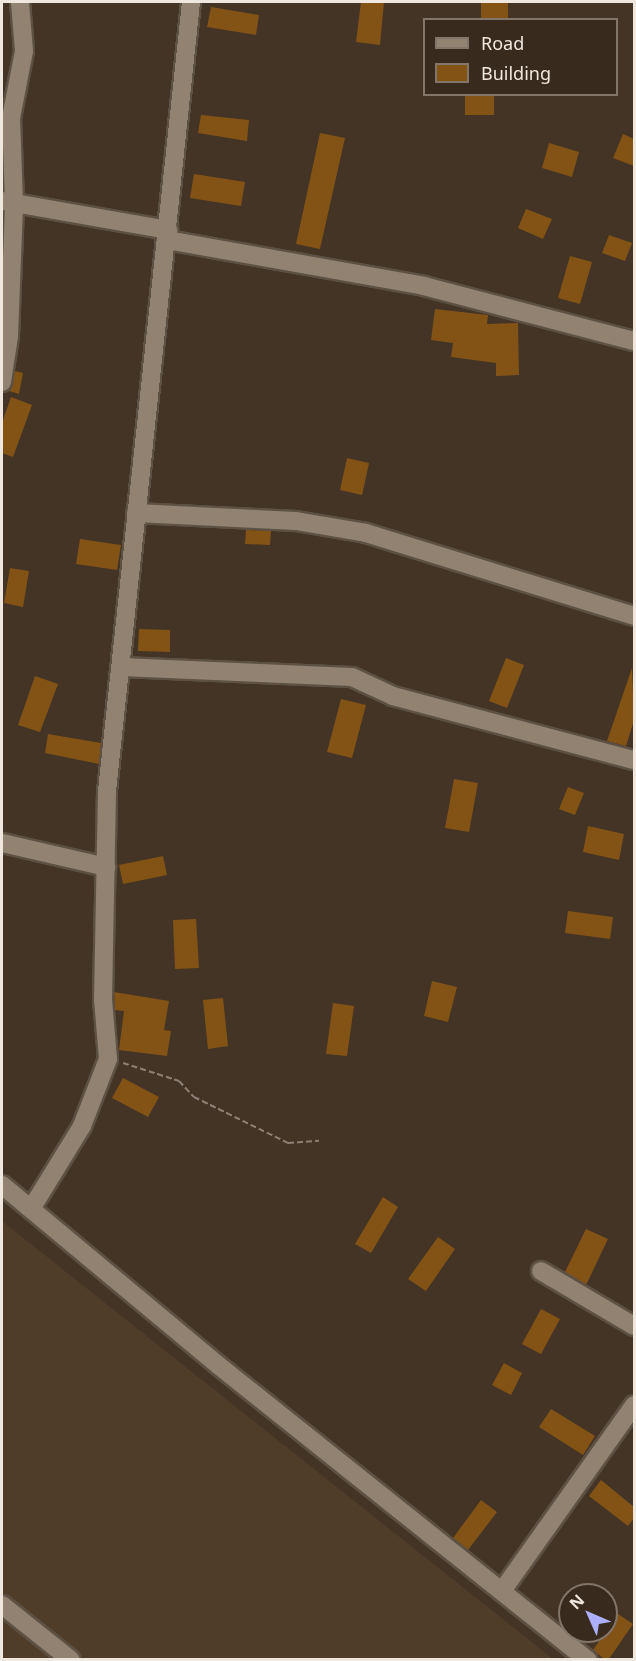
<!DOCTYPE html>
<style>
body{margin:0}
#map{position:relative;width:636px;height:1661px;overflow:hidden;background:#433426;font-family:"Noto Sans",sans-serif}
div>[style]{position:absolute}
.built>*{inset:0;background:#503d29}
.building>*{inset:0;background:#835316}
.path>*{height:2px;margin-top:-1px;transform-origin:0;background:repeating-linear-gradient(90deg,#8c7f74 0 6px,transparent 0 9px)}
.roads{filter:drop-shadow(2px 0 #5d5144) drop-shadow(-2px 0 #5d5144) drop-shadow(0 2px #5d5144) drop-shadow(0 -2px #5d5144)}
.minor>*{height:18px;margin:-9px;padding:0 9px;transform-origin:9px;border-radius:9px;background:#928271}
span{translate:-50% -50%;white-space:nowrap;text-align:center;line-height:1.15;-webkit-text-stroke:5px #382a1c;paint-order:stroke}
.frame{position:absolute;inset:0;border:3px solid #f0e7de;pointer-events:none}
.legend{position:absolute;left:423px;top:18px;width:195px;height:78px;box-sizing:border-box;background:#382a1c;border:2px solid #82766a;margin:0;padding:8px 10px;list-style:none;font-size:18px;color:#f0e7de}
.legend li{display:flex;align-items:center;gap:12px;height:30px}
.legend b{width:30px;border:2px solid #82766a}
.north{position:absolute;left:558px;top:1583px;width:60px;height:60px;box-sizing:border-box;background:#382a1c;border:2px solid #82766a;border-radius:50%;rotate:315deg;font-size:16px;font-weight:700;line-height:24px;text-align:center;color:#f0e7de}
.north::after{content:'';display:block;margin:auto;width:21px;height:27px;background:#adaffb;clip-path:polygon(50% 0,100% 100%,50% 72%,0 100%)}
</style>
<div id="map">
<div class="built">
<i style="clip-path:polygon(2px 1221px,553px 1659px,2px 1659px)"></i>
</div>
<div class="building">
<i style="clip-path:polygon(361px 2px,384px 2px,380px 45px,356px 42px)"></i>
<i style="clip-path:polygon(481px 2px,508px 2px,508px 20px,481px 20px)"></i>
<i style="clip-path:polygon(211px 7px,259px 15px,256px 35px,207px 27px)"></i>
<i style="clip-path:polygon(465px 94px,494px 94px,494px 115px,465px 115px)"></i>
<i style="clip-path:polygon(201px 115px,249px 120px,247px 141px,198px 133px)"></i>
<i style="clip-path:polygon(320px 133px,345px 138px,320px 249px,296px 244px)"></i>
<i style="clip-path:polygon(623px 134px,634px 139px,634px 166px,613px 158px)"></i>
<i style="clip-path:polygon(549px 143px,579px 152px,572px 177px,542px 168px)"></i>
<i style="clip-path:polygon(194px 174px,245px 182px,241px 206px,190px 198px)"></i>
<i style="clip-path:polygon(526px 209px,552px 219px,543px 239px,518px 228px)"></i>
<i style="clip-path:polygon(609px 235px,632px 243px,625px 261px,602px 253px)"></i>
<i style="clip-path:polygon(570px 256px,592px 262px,580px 304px,558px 298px)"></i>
<i style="clip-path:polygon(435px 309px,488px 315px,487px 324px,518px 323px,519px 375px,496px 376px,496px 363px,451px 357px,453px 343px,431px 340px)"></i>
<i style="clip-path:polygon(15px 371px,23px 373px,19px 394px,9px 391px)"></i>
<i style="clip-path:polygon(11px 397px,32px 405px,13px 457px,2px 453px,2px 423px)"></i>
<i style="clip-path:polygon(347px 458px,369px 463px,362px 495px,340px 490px)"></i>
<i style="clip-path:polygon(246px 530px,271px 531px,270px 545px,245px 544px)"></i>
<i style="clip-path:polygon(80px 539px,121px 545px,117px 570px,76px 564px)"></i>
<i style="clip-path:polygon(10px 568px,29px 571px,23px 607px,4px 603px)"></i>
<i style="clip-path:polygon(139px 629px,170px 630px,170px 652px,138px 651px)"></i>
<i style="clip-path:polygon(506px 658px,524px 665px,507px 708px,489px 701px)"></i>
<i style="clip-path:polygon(632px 668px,634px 720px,626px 746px,607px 741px)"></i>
<i style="clip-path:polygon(35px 676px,58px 684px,40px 732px,18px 725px)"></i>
<i style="clip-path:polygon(341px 699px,366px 705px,352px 758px,327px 752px)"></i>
<i style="clip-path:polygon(48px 734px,101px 743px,99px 764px,45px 753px)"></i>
<i style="clip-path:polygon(454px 779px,478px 783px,469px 832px,445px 828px)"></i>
<i style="clip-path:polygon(568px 787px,584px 793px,575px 815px,559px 809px)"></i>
<i style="clip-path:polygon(588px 826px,624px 834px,619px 860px,583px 852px)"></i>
<i style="clip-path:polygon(163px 856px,167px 875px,123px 884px,119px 865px)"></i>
<i style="clip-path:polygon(568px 911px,613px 917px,610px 939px,565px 933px)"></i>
<i style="clip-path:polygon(196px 919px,199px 968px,175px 969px,173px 920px)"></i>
<i style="clip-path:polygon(432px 981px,457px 987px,448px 1022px,424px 1016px)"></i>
<i style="clip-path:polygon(114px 992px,169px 1001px,164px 1030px,171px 1031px,167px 1056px,119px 1050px,124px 1011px,115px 1010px)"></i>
<i style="clip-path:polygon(223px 998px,228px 1046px,208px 1049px,203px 1000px)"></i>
<i style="clip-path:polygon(333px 1003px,354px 1006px,347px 1056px,326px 1054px)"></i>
<i style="clip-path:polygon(123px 1078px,159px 1097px,148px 1117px,112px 1098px)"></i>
<i style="clip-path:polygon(383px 1197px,398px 1207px,371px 1253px,355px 1244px)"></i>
<i style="clip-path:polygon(586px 1229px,608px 1239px,586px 1285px,565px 1272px)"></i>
<i style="clip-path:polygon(438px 1237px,455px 1249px,426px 1291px,408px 1279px)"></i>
<i style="clip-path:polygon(541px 1309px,560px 1319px,541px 1354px,522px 1344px)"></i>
<i style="clip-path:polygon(504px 1363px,522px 1373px,511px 1395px,492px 1385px)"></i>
<i style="clip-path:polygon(551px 1409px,595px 1436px,583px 1455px,539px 1427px)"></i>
<i style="clip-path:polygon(601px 1480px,634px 1507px,634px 1518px,628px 1526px,589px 1496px)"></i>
<i style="clip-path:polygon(481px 1500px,497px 1512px,468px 1550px,453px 1538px)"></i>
<i style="clip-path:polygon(618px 1614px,633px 1624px,609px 1659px,604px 1659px,593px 1650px)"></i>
</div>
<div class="path">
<i style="left:123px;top:1063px;width:59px;rotate:17.8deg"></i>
<i style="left:179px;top:1081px;width:22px;rotate:47deg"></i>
<i style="left:194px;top:1097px;width:105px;rotate:26.1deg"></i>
<i style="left:288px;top:1143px;width:31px;rotate:-4deg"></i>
</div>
<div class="roads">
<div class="minor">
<i style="left:3px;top:201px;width:168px;rotate:10deg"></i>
<i style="left:167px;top:240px;width:261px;rotate:10.1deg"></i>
<i style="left:424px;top:286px;width:217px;rotate:14.7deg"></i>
<i style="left:2px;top:382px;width:47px;rotate:-81.3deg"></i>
<i style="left:9px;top:336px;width:133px;rotate:-87.8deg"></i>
<i style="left:14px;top:203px;width:85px;rotate:-92deg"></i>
<i style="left:11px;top:118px;width:68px;rotate:-79deg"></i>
<i style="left:24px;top:51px;width:49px;rotate:-94.7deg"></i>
<i style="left:136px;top:513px;width:160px;rotate:2.9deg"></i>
<i style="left:296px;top:521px;width:71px;rotate:9.7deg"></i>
<i style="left:366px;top:533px;width:281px;rotate:17.2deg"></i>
<i style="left:122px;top:667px;width:230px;rotate:2.5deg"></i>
<i style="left:352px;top:677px;width:45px;rotate:24.9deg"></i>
<i style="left:393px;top:696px;width:249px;rotate:14.9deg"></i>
<i style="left:2px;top:843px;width:107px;rotate:13deg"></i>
<i style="left:2px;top:1185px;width:281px;rotate:39.8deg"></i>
<i style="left:218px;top:1365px;width:473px;rotate:38.6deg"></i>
<i style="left:31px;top:1209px;width:97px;rotate:-58.4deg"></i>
<i style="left:82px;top:1126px;width:72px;rotate:-68.8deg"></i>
<i style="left:108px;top:1059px;width:59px;rotate:-94.8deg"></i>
<i style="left:103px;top:1000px;width:209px;rotate:-88.9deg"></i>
<i style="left:107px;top:791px;width:793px;rotate:-83.92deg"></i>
<i style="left:541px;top:1271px;width:108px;rotate:30.6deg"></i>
<i style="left:502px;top:1591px;width:228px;rotate:-54.6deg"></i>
<i style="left:2px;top:1605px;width:88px;rotate:38.6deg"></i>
</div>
</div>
<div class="frame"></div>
<ul class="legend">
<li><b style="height:8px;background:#928271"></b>Road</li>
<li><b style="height:16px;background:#835316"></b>Building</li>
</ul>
<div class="north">N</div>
</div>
